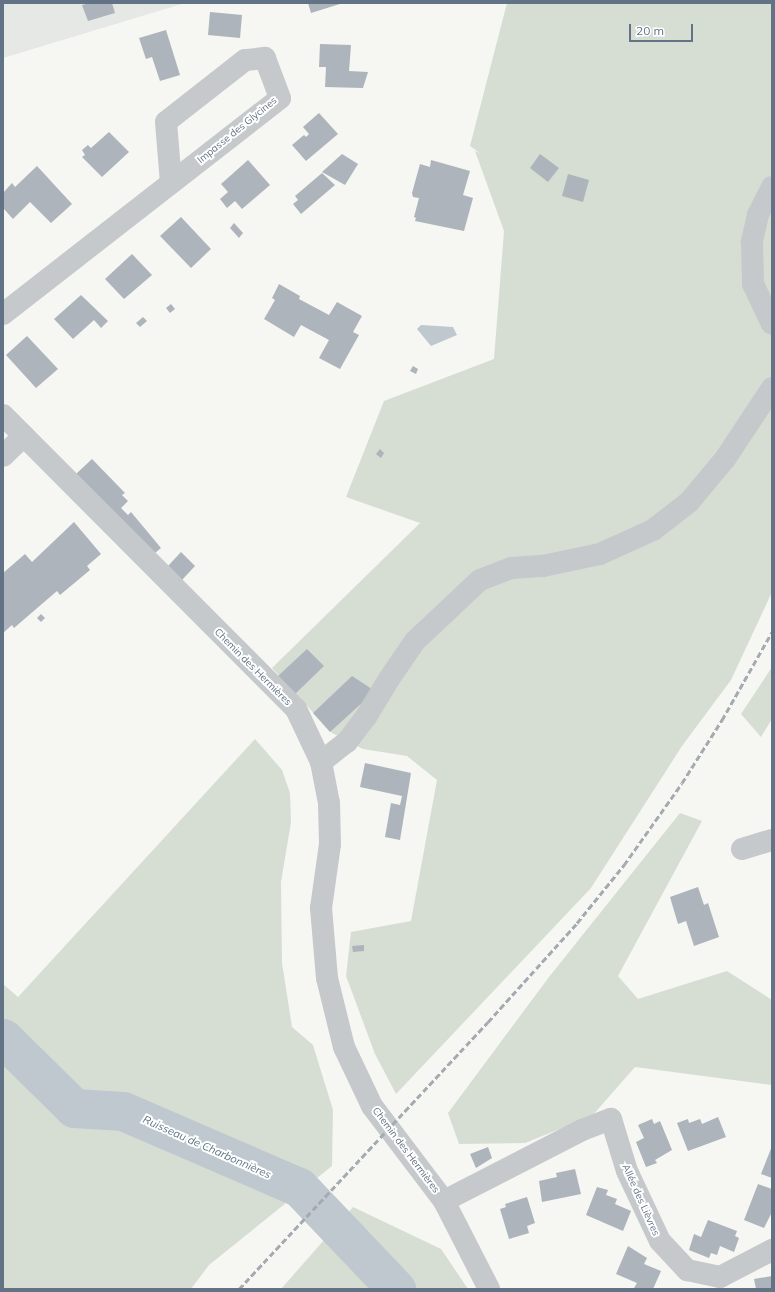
<!DOCTYPE html>
<meta charset="utf-8">
<style>
body{margin:0}
#map{position:relative;width:775px;height:1292px;overflow:hidden;background:#f6f6f2;font-family:Mulish,sans-serif}
div>[style]{position:absolute}
.built>*{inset:0;background:#e6e8e5}
.green>*{inset:0;background:#d6ded3}
.water>*{inset:0;background:#bec8ce}
.river>*{height:39px;margin:-19.5px;padding:0 19.5px;transform-origin:19.5px;border-radius:19.5px;background:#bec8ce}
.building>*{inset:0;background:#adb4bb}
.minor>*{height:22px;margin:-11px;padding:0 11px;transform-origin:11px;border-radius:11px;background:#c5c9cc}
.rail>*{height:3px;margin-top:-1.5px;transform-origin:0;background:repeating-linear-gradient(90deg,#a5aab1 0 6px,transparent 0 9px)}
span{translate:-50% -50%;white-space:nowrap;text-align:center;line-height:1.15;-webkit-text-stroke:4px #fff;paint-order:stroke}
.street-label{font-size:10px;color:#627386}
.water-label{font-size:11px;color:#5e7583;font-style:italic}
.frame{position:absolute;inset:0;border:4px solid #627386;pointer-events:none}
.scale{position:absolute;left:629px;top:24px;width:64px;height:18px;box-sizing:border-box;border:2px solid #627386;border-top:0;padding-left:5px;font-size:12px;line-height:14px;white-space:nowrap;color:#627386;-webkit-text-stroke:3px #fff;paint-order:stroke}
</style>
<div id="map">
<div class="built">
<i style="clip-path:polygon(3px 3px,185px 3px,3px 58px)"></i>
</div>
<div class="green">
<i style="clip-path:polygon(507px 3px,772px 3px,772px 592px,731px 680px,682px 746px,591px 888px,396px 1094px,375px 1054px,346px 976px,351px 932px,411px 921px,437px 780px,407px 756px,363px 749px,332px 733px,272px 668px,420px 523px,346px 497px,384px 401px,494px 359px,504px 231px,475px 151px,480px 153px,470px 146px)"></i>
<i style="clip-path:polygon(772px 667px,772px 719px,761px 737px,741px 714px)"></i>
<i style="clip-path:polygon(255px 739px,282px 770px,290px 793px,291px 822px,281px 882px,282px 963px,292px 1027px,313px 1045px,333px 1110px,332px 1166px,209px 1265px,191px 1289px,3px 1289px,3px 984px,18px 997px)"></i>
<i style="clip-path:polygon(680px 813px,702px 821px,618px 976px,638px 999px,727px 971px,772px 1000px,772px 1085px,635px 1067px,592px 1116px,525px 1143px,459px 1144px,448px 1113px,549px 977px)"></i>
<i style="clip-path:polygon(353px 1207px,441px 1249px,468px 1289px,281px 1289px)"></i>
</div>
<div class="water">
<i style="clip-path:polygon(421px 325px,453px 327px,457px 335px,431px 346px,417px 329px)"></i>
</div>
<div class="river">
<i style="left:3px;top:1038px;width:100px;rotate:44.6deg"></i>
<i style="left:74px;top:1108px;width:49px;rotate:3.5deg"></i>
<i style="left:123px;top:1111px;width:192px;rotate:23.4deg"></i>
<i style="left:299px;top:1187px;width:141px;rotate:46.4deg"></i>
</div>
<div class="building">
<i style="clip-path:polygon(90px 3px,112px 3px,115px 13px,88px 21px,82px 5px)"></i>
<i style="clip-path:polygon(308px 3px,343px 3px,311px 13px)"></i>
<i style="clip-path:polygon(210px 12px,242px 15px,240px 38px,208px 35px)"></i>
<i style="clip-path:polygon(166px 30px,180px 75px,160px 81px,152px 57px,146px 59px,139px 38px)"></i>
<i style="clip-path:polygon(320px 44px,351px 45px,349px 71px,368px 72px,363px 88px,325px 87px,326px 67px,319px 67px)"></i>
<i style="clip-path:polygon(319px 113px,338px 134px,306px 161px,292px 145px,304px 135px,306px 137px,309px 134px,303px 127px)"></i>
<i style="clip-path:polygon(109px 132px,129px 152px,102px 177px,82px 157px,85px 155px,82px 150px,88px 145px,91px 148px)"></i>
<i style="clip-path:polygon(342px 154px,358px 164px,345px 185px,322px 172px)"></i>
<i style="clip-path:polygon(540px 154px,559px 168px,548px 182px,530px 168px)"></i>
<i style="clip-path:polygon(248px 160px,270px 185px,242px 209px,235px 201px,227px 208px,220px 199px,228px 192px,221px 184px)"></i>
<i style="clip-path:polygon(431px 160px,470px 171px,463px 195px,473px 198px,464px 231px,415px 221px,416px 218px,414px 217px,419px 198px,413px 197px,412px 193px,420px 164px,430px 167px)"></i>
<i style="clip-path:polygon(37px 166px,72px 204px,51px 223px,30px 202px,13px 219px,3px 208px,3px 193px,12px 183px,15px 187px)"></i>
<i style="clip-path:polygon(322px 173px,335px 185px,301px 214px,293px 204px,298px 200px,295px 196px)"></i>
<i style="clip-path:polygon(568px 174px,589px 180px,583px 202px,562px 196px)"></i>
<i style="clip-path:polygon(181px 217px,211px 249px,191px 268px,160px 236px)"></i>
<i style="clip-path:polygon(234px 223px,243px 233px,239px 238px,230px 228px)"></i>
<i style="clip-path:polygon(132px 254px,152px 275px,124px 299px,105px 279px)"></i>
<i style="clip-path:polygon(279px 284px,300px 296px,299px 299px,329px 315px,337px 302px,362px 316px,353px 332px,359px 335px,340px 369px,319px 358px,329px 340px,301px 325px,294px 337px,264px 319px,275px 300px,272px 298px)"></i>
<i style="clip-path:polygon(81px 295px,108px 321px,101px 328px,94px 320px,73px 339px,54px 319px)"></i>
<i style="clip-path:polygon(171px 304px,175px 309px,170px 313px,166px 308px)"></i>
<i style="clip-path:polygon(143px 317px,147px 321px,140px 327px,136px 323px)"></i>
<i style="clip-path:polygon(27px 336px,58px 369px,36px 388px,6px 355px)"></i>
<i style="clip-path:polygon(413px 366px,418px 369px,416px 374px,410px 371px)"></i>
<i style="clip-path:polygon(380px 449px,384px 453px,381px 458px,376px 454px)"></i>
<i style="clip-path:polygon(92px 459px,125px 493px,122px 495px,128px 501px,121px 508px,128px 515px,131px 512px,161px 548px,155px 553px,76px 474px)"></i>
<i style="clip-path:polygon(74px 522px,101px 554px,87px 566px,90px 570px,60px 595px,57px 591px,14px 628px,12px 625px,3px 633px,3px 573px,25px 554px,32px 562px)"></i>
<i style="clip-path:polygon(181px 552px,195px 566px,182px 580px,168px 566px)"></i>
<i style="clip-path:polygon(41px 614px,45px 618px,41px 622px,37px 618px)"></i>
<i style="clip-path:polygon(307px 649px,324px 666px,295px 694px,278px 676px)"></i>
<i style="clip-path:polygon(352px 676px,375px 691px,330px 732px,313px 713px)"></i>
<i style="clip-path:polygon(365px 763px,411px 773px,400px 840px,385px 837px,391px 803px,400px 805px,402px 796px,360px 787px)"></i>
<i style="clip-path:polygon(698px 887px,704px 905px,708px 903px,719px 937px,694px 946px,686px 921px,678px 924px,670px 897px)"></i>
<i style="clip-path:polygon(364px 945px,364px 951px,353px 952px,352px 946px)"></i>
<i style="clip-path:polygon(718px 1117px,726px 1137px,688px 1151px,677px 1123px,688px 1119px,689px 1123px,700px 1119px,702px 1124px)"></i>
<i style="clip-path:polygon(652px 1119px,654px 1124px,660px 1121px,672px 1150px,655px 1160px,657px 1163px,646px 1167px,636px 1142px,644px 1138px,638px 1125px)"></i>
<i style="clip-path:polygon(772px 1146px,772px 1178px,761px 1174px)"></i>
<i style="clip-path:polygon(488px 1147px,492px 1158px,476px 1168px,470px 1154px)"></i>
<i style="clip-path:polygon(575px 1169px,581px 1194px,542px 1202px,539px 1181px,557px 1177px,556px 1173px)"></i>
<i style="clip-path:polygon(758px 1184px,772px 1189px,772px 1212px,764px 1228px,744px 1220px)"></i>
<i style="clip-path:polygon(597px 1187px,608px 1190px,606px 1195px,617px 1199px,615px 1204px,631px 1211px,623px 1231px,586px 1215px)"></i>
<i style="clip-path:polygon(527px 1197px,535px 1223px,527px 1226px,529px 1233px,509px 1239px,500px 1209px,506px 1207px,505px 1204px)"></i>
<i style="clip-path:polygon(708px 1220px,737px 1231px,735px 1236px,739px 1238px,734px 1252px,720px 1246px,717px 1255px,711px 1253px,709px 1258px,689px 1250px,694px 1234px,701px 1237px)"></i>
<i style="clip-path:polygon(628px 1246px,647px 1258px,644px 1264px,661px 1271px,653px 1289px,634px 1288px,637px 1283px,616px 1274px)"></i>
<i style="clip-path:polygon(772px 1276px,772px 1289px,756px 1289px,754px 1279px)"></i>
</div>
<div class="minor">
<i style="left:772px;top:187px;width:31px;rotate:117deg"></i>
<i style="left:758px;top:215px;width:28px;rotate:103deg"></i>
<i style="left:752px;top:242px;width:42px;rotate:88.6deg"></i>
<i style="left:753px;top:284px;width:44px;rotate:64.6deg"></i>
<i style="left:3px;top:314px;width:351px;rotate:-37.9deg"></i>
<i style="left:280px;top:98px;width:43px;rotate:-110.6deg"></i>
<i style="left:265px;top:58px;width:20px;rotate:174deg"></i>
<i style="left:245px;top:60px;width:100px;rotate:141.9deg"></i>
<i style="left:166px;top:122px;width:61px;rotate:85.3deg"></i>
<i style="left:3px;top:415px;width:415px;rotate:45.1deg"></i>
<i style="left:296px;top:709px;width:59px;rotate:64.7deg"></i>
<i style="left:321px;top:762px;width:42px;rotate:79deg"></i>
<i style="left:329px;top:803px;width:41px;rotate:88.6deg"></i>
<i style="left:330px;top:844px;width:65px;rotate:98deg"></i>
<i style="left:321px;top:908px;width:70px;rotate:85.1deg"></i>
<i style="left:327px;top:978px;width:71px;rotate:76.2deg"></i>
<i style="left:344px;top:1047px;width:65px;rotate:64.6deg"></i>
<i style="left:372px;top:1106px;width:119px;rotate:52.8deg"></i>
<i style="left:444px;top:1201px;width:99px;rotate:62.9deg"></i>
<i style="left:3px;top:456px;width:29px;rotate:-44deg"></i>
<i style="left:321px;top:762px;width:33px;rotate:-38deg"></i>
<i style="left:347px;top:742px;width:31px;rotate:-53deg"></i>
<i style="left:366px;top:717px;width:44px;rotate:-58.8deg"></i>
<i style="left:389px;top:679px;width:46px;rotate:-55.6deg"></i>
<i style="left:415px;top:641px;width:89px;rotate:-43.2deg"></i>
<i style="left:480px;top:580px;width:34px;rotate:-21deg"></i>
<i style="left:512px;top:568px;width:31px;rotate:-4deg"></i>
<i style="left:543px;top:566px;width:58px;rotate:-11.9deg"></i>
<i style="left:600px;top:554px;width:58px;rotate:-24.4deg"></i>
<i style="left:653px;top:530px;width:46px;rotate:-37.9deg"></i>
<i style="left:689px;top:502px;width:56px;rotate:-50.1deg"></i>
<i style="left:725px;top:459px;width:85px;rotate:-56.5deg"></i>
<i style="left:742px;top:849px;width:31px;rotate:-17deg"></i>
<i style="left:444px;top:1201px;width:155px;rotate:-27.2deg"></i>
<i style="left:582px;top:1130px;width:31px;rotate:-21deg"></i>
<i style="left:611px;top:1119px;width:54px;rotate:72.9deg"></i>
<i style="left:627px;top:1171px;width:77px;rotate:64.8deg"></i>
<i style="left:660px;top:1241px;width:40px;rotate:47deg"></i>
<i style="left:687px;top:1270px;width:34px;rotate:12deg"></i>
<i style="left:720px;top:1277px;width:59px;rotate:-27.4deg"></i>
</div>
<div class="rail">
<i style="left:239px;top:1289px;width:365px;rotate:-47deg"></i>
<i style="left:488px;top:1022px;width:133px;rotate:-48deg"></i>
<i style="left:577px;top:923px;width:75px;rotate:-51deg"></i>
<i style="left:624px;top:865px;width:100px;rotate:-54.7deg"></i>
<i style="left:682px;top:783px;width:75px;rotate:-57.6deg"></i>
<i style="left:722px;top:720px;width:101px;rotate:-60.4deg"></i>
</div>
<div class="street-label">
<span style="left:237px;top:130px;rotate:-39deg">Impasse des Glycines</span>
<span style="left:253px;top:667px;rotate:45deg">Chemin des Hermières</span>
<span style="left:406px;top:1150px;rotate:53deg">Chemin des Hermières</span>
<span style="left:641px;top:1200px;rotate:66deg">Allée des Lièvres</span>
</div>
<div class="water-label">
<span style="left:207px;top:1147px;rotate:24deg">Ruisseau de Charbonnières</span>
</div>
<div class="frame"></div>
<div class="scale">20 m</div>
</div>
